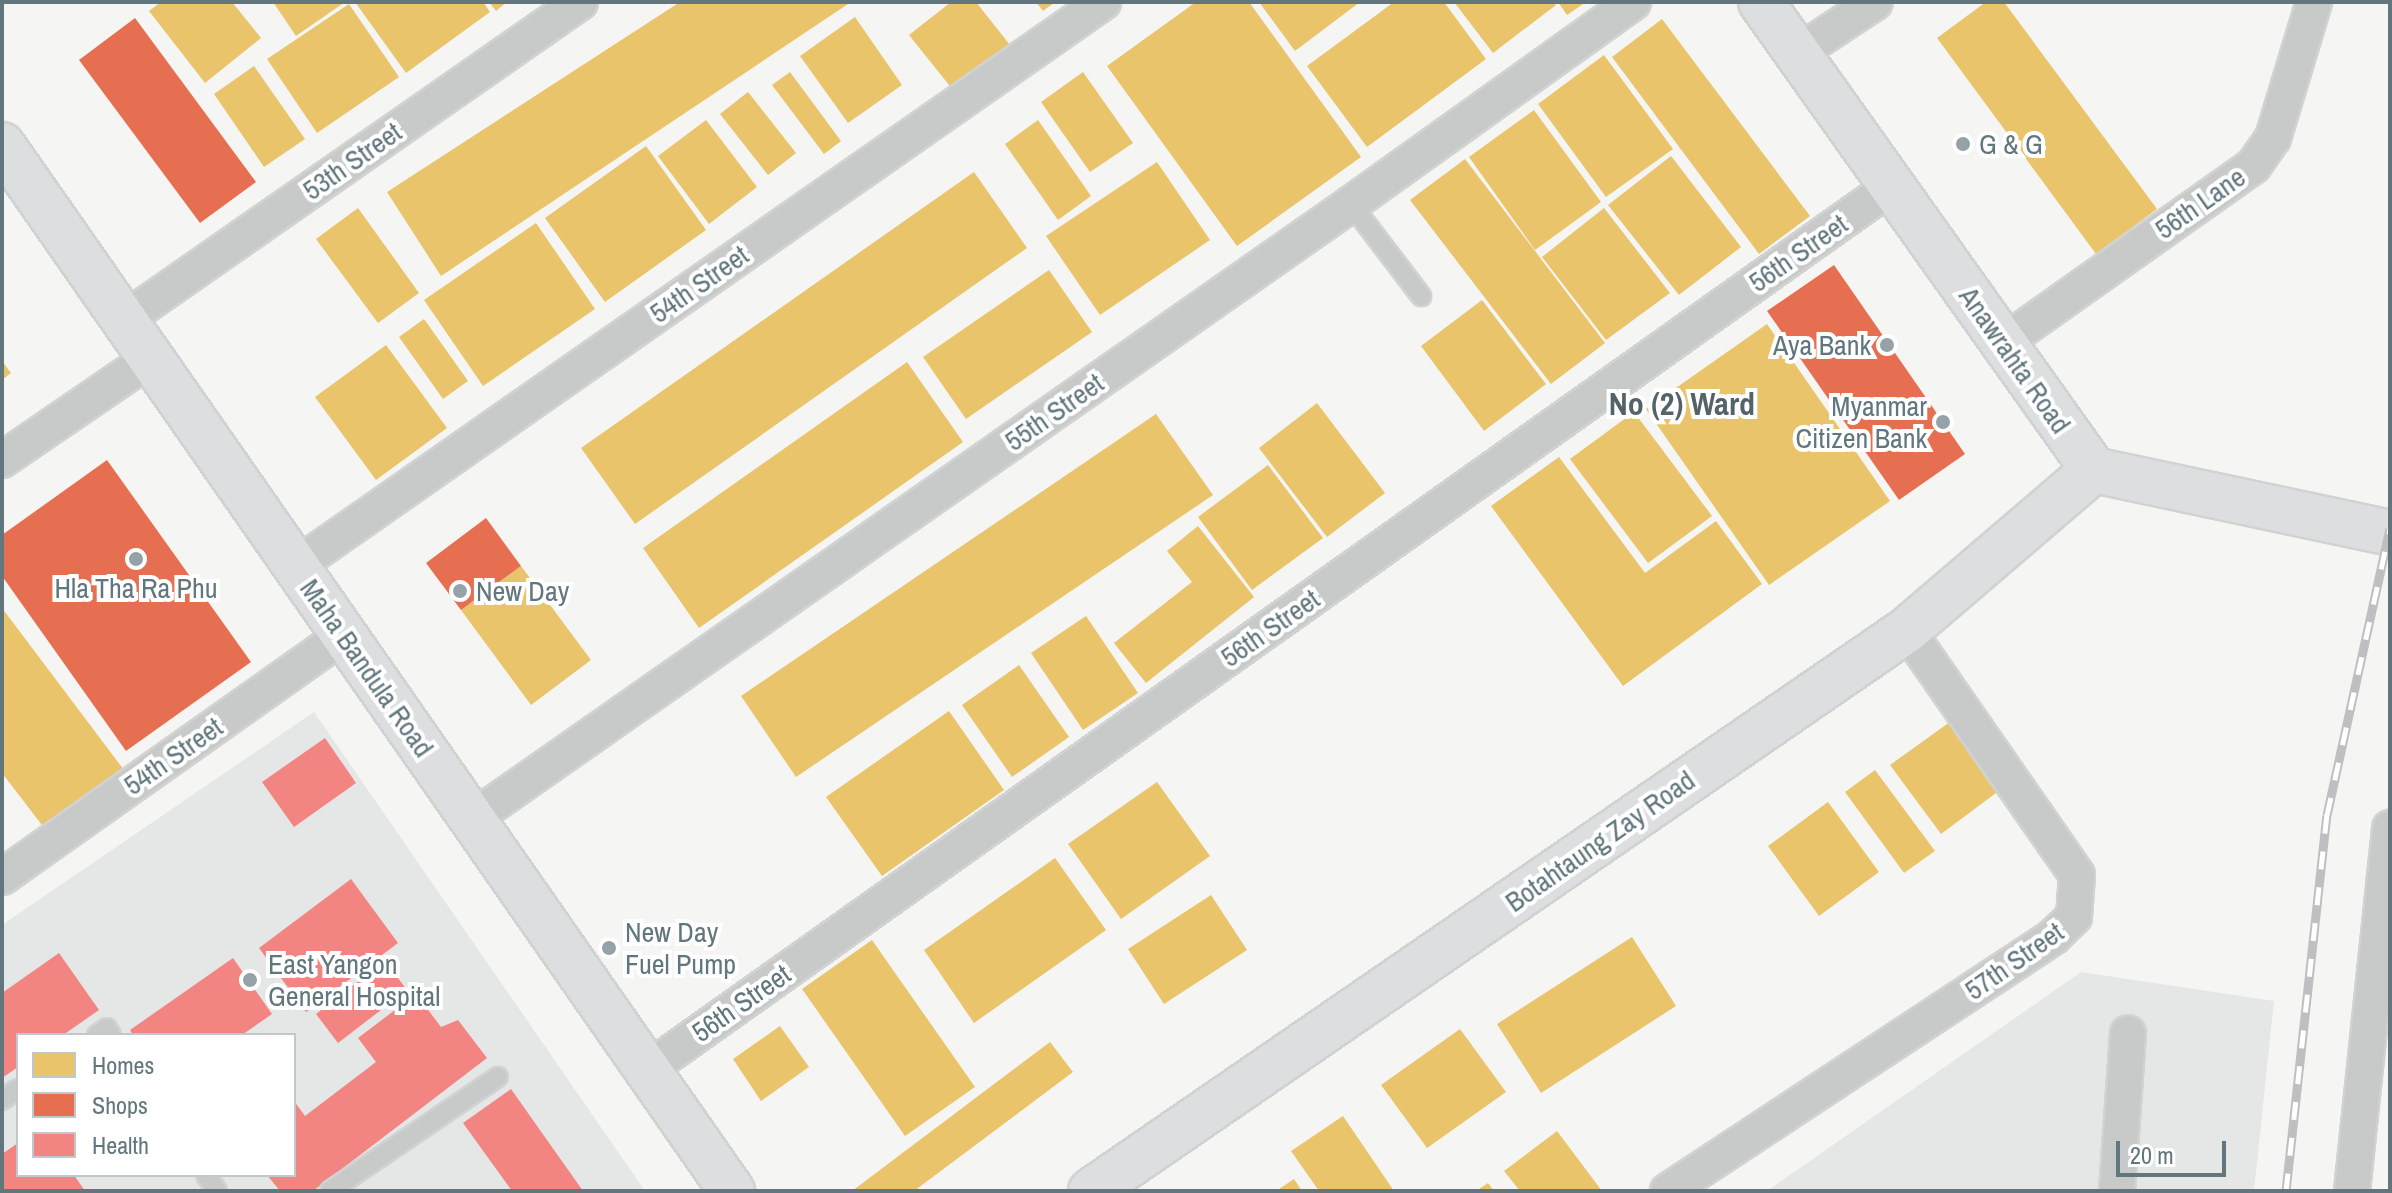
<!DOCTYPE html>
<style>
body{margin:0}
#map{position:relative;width:2392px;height:1193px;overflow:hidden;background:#f5f5f4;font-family:"Archivo Narrow",sans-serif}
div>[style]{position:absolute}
.built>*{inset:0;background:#e5e7e6}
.homes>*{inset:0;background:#e9c46a}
.shops>*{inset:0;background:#e76f51}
.health>*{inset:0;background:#f28482}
.roads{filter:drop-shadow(2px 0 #d1d2d2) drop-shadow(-2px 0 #d1d2d2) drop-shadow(0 2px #d1d2d2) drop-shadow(0 -2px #d1d2d2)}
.lane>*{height:18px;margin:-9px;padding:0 9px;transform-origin:9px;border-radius:9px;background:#c8caca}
.street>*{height:34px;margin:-17px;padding:0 17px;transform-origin:17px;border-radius:17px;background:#c8caca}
.secondary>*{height:44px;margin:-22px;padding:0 22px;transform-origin:22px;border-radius:22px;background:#dddedf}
.primary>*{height:44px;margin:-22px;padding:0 22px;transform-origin:22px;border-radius:22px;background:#dddedf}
.rail>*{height:9px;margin-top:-4.5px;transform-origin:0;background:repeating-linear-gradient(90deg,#fff 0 18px,#bebfc0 0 36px);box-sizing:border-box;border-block:2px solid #bebfc0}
.dots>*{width:22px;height:22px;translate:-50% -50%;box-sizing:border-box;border:4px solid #fff;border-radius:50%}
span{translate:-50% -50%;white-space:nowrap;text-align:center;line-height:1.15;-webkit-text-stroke:8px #fff;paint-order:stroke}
.poi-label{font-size:28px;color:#62767e}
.left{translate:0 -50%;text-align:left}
.right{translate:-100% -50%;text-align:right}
.street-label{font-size:28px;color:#62767e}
.quarter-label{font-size:32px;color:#546369;font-weight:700}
.frame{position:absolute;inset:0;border:4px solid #62767e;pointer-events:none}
.legend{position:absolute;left:16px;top:1033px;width:280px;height:144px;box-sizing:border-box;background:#fff;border:2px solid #c0c8cb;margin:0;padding:10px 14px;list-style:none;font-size:24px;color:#62767e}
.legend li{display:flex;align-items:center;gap:16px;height:40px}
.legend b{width:40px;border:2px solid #c0c8cb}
.scale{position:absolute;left:2116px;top:1141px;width:110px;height:36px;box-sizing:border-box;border:4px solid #62767e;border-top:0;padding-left:10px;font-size:24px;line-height:28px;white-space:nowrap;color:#62767e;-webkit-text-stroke:6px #fff;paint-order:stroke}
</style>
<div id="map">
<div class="built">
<i style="clip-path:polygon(evenodd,314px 712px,645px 1191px,2px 1191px,2px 925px,314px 712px,18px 1035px,294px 1035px,294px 1175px,18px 1175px,18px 1035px)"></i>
<i style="clip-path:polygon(2081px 972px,2274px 1001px,2254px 1191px,1767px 1191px)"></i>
</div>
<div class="homes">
<i style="clip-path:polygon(161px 2px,232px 2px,261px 38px,205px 83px,149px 11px)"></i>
<i style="clip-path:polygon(273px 2px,345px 2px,296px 36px)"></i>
<i style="clip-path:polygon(355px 2px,483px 2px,490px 12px,406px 73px)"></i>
<i style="clip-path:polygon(489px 2px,507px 2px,496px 11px)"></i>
<i style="clip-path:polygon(680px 2px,851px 2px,441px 276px,387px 192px)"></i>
<i style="clip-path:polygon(951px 2px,976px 2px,1010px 45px,953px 90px,909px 35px)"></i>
<i style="clip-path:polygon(1036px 2px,1055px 2px,1043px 11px)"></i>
<i style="clip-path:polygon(1196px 2px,1249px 2px,1361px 157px,1237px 246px,1107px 66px)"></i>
<i style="clip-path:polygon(1259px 2px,1360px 2px,1295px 51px)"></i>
<i style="clip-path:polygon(1394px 2px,1444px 2px,1486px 59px,1367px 147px,1307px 66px)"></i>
<i style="clip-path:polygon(1454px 2px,1554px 2px,1556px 5px,1493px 53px)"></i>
<i style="clip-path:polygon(1558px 2px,1586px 2px,1567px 15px)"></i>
<i style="clip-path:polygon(1986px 2px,2004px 2px,2157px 209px,2096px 254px,1937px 38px)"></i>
<i style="clip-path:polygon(349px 4px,399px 77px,317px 133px,267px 59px)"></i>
<i style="clip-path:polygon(855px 17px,902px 85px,848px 123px,800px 56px)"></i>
<i style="clip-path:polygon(1662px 19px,1810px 216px,1759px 254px,1612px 57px)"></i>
<i style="clip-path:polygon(1604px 55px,1673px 149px,1606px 197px,1538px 104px)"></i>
<i style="clip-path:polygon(254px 66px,305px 139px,264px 167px,214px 94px)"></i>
<i style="clip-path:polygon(790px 72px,841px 141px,824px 154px,772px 85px)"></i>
<i style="clip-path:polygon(1083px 72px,1133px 143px,1090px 172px,1041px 102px)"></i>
<i style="clip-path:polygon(748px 92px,796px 153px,768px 175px,720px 114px)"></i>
<i style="clip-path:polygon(1534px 110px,1601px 202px,1535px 250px,1469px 157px)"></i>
<i style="clip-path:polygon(706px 120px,757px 187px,709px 224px,658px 156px)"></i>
<i style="clip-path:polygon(1038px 120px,1091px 196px,1058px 220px,1005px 144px)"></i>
<i style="clip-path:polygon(646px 146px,706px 230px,605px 302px,545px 218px)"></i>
<i style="clip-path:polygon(1671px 156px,1741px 247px,1679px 295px,1608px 205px)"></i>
<i style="clip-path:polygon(1465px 159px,1605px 343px,1551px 384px,1410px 200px)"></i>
<i style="clip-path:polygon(1157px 162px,1210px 240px,1100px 315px,1046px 236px)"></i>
<i style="clip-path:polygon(974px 172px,1027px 248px,635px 524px,581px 448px)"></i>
<i style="clip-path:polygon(358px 208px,419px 293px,378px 323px,316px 239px)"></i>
<i style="clip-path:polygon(1604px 208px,1670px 293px,1606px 340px,1542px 257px)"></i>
<i style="clip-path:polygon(536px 223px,595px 309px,483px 386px,424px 300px)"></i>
<i style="clip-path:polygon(1049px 270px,1092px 332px,966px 419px,923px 357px)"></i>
<i style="clip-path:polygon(1482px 300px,1546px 384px,1484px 431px,1421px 346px)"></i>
<i style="clip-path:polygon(424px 319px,468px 381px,443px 399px,399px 337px)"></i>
<i style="clip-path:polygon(1767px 324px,1890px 501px,1769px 585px,1646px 409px)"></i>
<i style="clip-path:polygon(386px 345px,447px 428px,376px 480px,315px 397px)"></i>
<i style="clip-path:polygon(2px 361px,11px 373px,2px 380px)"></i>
<i style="clip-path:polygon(907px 362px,963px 442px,699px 628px,643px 548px)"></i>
<i style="clip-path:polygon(1317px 403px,1385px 493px,1327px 537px,1259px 448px)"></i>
<i style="clip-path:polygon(1634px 412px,1712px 516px,1648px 563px,1570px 459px)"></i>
<i style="clip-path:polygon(1156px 414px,1213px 495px,796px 777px,741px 696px)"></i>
<i style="clip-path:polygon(1559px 457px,1645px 573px,1716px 521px,1762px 584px,1623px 686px,1491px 506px)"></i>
<i style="clip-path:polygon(1268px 465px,1323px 538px,1252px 590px,1198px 517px)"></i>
<i style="clip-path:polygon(1198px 526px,1254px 597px,1146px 683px,1114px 643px,1192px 582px,1167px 551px)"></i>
<i style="clip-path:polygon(521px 566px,591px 660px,531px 705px,461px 610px)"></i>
<i style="clip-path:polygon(2px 608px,124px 770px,45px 829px,2px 773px)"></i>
<i style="clip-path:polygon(1086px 616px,1138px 693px,1083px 730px,1031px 653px)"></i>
<i style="clip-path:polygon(1019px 665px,1069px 737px,1012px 777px,962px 705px)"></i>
<i style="clip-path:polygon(949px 711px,1004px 790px,882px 876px,826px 797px)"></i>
<i style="clip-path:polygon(1954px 719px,2004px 787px,1941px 834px,1890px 765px)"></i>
<i style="clip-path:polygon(1875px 770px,1935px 851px,1904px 873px,1845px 792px)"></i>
<i style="clip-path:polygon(1157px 782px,1210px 856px,1121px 919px,1068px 844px)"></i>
<i style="clip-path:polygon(1828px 802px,1879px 872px,1819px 916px,1768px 846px)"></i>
<i style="clip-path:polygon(1055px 858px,1106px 930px,974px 1023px,924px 950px)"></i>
<i style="clip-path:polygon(1211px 895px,1247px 950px,1164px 1004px,1128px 949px)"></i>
<i style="clip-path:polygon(1632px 937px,1676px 1006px,1541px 1093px,1497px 1024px)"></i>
<i style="clip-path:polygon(872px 940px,975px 1087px,905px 1136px,802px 989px)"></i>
<i style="clip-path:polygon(780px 1026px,809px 1067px,761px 1101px,733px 1059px)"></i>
<i style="clip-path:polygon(1460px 1029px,1506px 1092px,1427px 1148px,1381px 1085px)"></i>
<i style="clip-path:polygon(1050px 1042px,1073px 1072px,914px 1191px,852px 1191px)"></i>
<i style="clip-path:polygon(1343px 1116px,1394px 1191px,1319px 1191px,1291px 1151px)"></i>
<i style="clip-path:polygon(1557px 1131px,1602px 1191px,1520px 1191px,1504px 1171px)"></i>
<i style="clip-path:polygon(1294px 1179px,1302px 1191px,1276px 1191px)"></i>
<i style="clip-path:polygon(1488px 1183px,1494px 1191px,1476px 1191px)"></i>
</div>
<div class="shops">
<i style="clip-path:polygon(135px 18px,256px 182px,200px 223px,79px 60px)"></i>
<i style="clip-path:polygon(1834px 265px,1965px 454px,1899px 500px,1767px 311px)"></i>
<i style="clip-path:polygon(107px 460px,251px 662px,126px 751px,2px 576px,2px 535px)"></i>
<i style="clip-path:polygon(486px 518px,521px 566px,461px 610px,426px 563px)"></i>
</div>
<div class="health">
<i style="clip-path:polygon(325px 738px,356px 783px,294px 827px,262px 782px)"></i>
<i style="clip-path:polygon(351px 879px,398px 943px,306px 1012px,259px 948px)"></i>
<i style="clip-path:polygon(59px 953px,99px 1010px,63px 1035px,18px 1035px,18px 1067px,2px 1078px,2px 993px)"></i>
<i style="clip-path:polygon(233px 958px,272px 1014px,242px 1035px,133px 1035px,130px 1030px)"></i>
<i style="clip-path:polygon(385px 961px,407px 990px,338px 1043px,316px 1014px)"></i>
<i style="clip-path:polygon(416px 994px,441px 1027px,458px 1020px,487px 1058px,313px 1191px,280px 1191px,267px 1175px,294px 1175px,294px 1101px,305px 1116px,376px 1062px,358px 1038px)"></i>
<i style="clip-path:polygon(511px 1089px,583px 1191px,512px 1191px,463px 1123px)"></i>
<i style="clip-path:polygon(18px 1143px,18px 1175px,74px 1175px,85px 1191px,2px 1191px,2px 1154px)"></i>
</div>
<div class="roads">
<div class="lane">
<i style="left:1351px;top:204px;width:116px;rotate:52.7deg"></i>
<i style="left:97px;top:1035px;width:12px;rotate:-35deg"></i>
<i style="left:107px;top:1028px;width:8px;rotate:60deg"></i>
<i style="left:2px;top:1100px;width:19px;rotate:-35deg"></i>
<i style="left:206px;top:1175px;width:19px;rotate:55deg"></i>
<i style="left:330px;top:1191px;width:203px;rotate:-34.2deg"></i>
</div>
<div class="street">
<i style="left:1798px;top:53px;width:92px;rotate:-33.5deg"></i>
<i style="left:124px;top:320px;width:556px;rotate:-34.89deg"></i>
<i style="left:2003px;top:343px;width:308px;rotate:-35.3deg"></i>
<i style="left:2254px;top:165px;width:33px;rotate:-55deg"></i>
<i style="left:2273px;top:138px;width:142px;rotate:-73.2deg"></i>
<i style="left:2px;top:460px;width:181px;rotate:-34.4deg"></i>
<i style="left:296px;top:566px;width:985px;rotate:-34.95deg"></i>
<i style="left:472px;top:819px;width:1073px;rotate:-34.98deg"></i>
<i style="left:1351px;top:204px;width:347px;rotate:-35.6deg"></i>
<i style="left:2px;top:877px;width:419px;rotate:-35.3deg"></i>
<i style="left:647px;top:1070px;width:1527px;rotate:-35.38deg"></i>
<i style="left:1668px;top:1191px;width:461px;rotate:-33.4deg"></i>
<i style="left:2053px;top:937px;width:29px;rotate:-44deg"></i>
<i style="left:2074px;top:917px;width:42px;rotate:-85.9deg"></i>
<i style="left:2077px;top:875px;width:298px;rotate:-124.8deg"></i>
<i style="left:2117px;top:1191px;width:158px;rotate:-86deg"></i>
<i style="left:2352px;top:1191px;width:365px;rotate:-84deg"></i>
</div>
<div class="secondary">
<i style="left:1761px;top:2px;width:574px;rotate:54.57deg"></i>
<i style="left:2094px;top:470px;width:303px;rotate:12deg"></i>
<i style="left:1091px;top:1191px;width:990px;rotate:-34.51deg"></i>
<i style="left:1907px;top:630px;width:246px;rotate:-40.6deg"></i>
</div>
<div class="primary">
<i style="left:2px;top:145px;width:1276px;rotate:55.09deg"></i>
</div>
</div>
<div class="rail">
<i style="left:2286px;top:1191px;width:378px;rotate:-83.8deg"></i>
<i style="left:2327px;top:815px;width:293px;rotate:-77.6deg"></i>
</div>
<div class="dots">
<i style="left:1963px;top:144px;background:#95a2a7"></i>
<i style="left:1887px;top:345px;background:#95a2a7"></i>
<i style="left:1943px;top:422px;background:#95a2a7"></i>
<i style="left:136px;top:559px;background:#95a2a7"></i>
<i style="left:460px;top:591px;background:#95a2a7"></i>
<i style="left:609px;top:948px;background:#95a2a7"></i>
<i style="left:250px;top:980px;background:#95a2a7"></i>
</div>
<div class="poi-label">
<span class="left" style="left:1979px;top:144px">G &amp; G</span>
<span class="right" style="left:1871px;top:345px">Aya Bank</span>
<span class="right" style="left:1927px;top:422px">Myanmar<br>Citizen Bank</span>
<span style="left:136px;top:588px">Hla Tha Ra Phu</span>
<span class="left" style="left:476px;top:591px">New Day</span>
<span class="left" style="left:625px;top:948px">New Day<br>Fuel Pump</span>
<span class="left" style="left:268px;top:980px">East Yangon<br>General Hospital</span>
</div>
<div class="street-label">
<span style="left:352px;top:161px;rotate:-35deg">53th Street</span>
<span style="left:2200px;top:203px;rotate:-35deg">56th Lane</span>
<span style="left:1798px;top:253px;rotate:-35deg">56th Street</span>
<span style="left:699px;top:284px;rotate:-35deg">54th Street</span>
<span style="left:2015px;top:360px;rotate:55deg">Anawrahta Road</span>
<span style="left:1054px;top:412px;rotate:-35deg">55th Street</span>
<span style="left:1270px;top:628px;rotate:-35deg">56th Street</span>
<span style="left:367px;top:668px;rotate:55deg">Maha Bandula Road</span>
<span style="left:173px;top:756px;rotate:-35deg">54th Street</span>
<span style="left:1600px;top:841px;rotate:-35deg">Botahtaung Zay Road</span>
<span style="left:2014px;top:961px;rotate:-35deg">57th Street</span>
<span style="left:741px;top:1003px;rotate:-35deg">56th Street</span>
</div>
<div class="quarter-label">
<span style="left:1682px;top:404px">No (2) Ward</span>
</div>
<div class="frame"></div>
<ul class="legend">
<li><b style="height:22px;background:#e9c46a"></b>Homes</li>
<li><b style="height:22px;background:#e76f51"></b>Shops</li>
<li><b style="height:22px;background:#f28482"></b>Health</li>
</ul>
<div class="scale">20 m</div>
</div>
